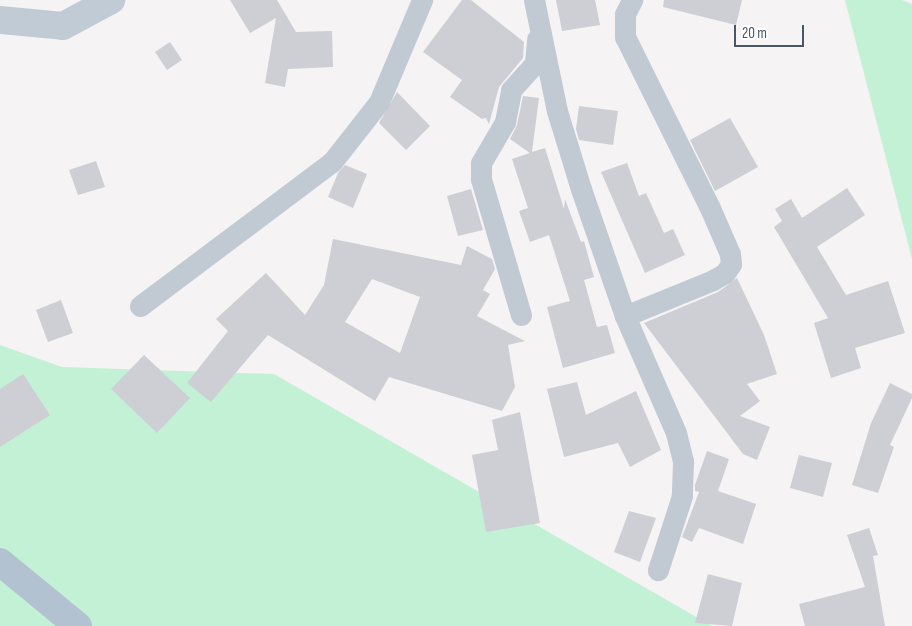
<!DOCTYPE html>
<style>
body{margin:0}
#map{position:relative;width:912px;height:626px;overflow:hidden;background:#f5f3f3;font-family:"Sofia Sans Condensed",sans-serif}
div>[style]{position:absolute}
.green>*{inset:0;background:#c3f1d5}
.building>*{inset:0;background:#cdcfd5}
.street>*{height:21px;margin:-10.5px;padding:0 10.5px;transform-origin:10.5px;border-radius:10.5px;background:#c1cad2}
.secondary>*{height:28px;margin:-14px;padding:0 14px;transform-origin:14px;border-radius:14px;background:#c1cbd6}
.primary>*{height:28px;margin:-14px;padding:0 14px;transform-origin:14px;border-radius:14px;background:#b3c2d1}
span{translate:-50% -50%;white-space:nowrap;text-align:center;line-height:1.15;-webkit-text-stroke:4px #fff;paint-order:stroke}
.scale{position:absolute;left:734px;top:25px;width:70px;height:22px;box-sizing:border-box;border:2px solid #4a5661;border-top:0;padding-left:6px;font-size:15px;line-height:18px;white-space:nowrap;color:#4a5661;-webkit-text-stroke:4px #fff;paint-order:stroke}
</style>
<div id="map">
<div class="green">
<i style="clip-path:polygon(845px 0,902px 0,912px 4px,912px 259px)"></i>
<i style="clip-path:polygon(0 345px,62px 367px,274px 374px,712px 626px,0 626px)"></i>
</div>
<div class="building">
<i style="clip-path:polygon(230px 0,277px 0,296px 32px,332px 31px,333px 67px,288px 69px,285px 87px,265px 83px,276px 18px,250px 33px)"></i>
<i style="clip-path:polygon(462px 0,471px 0,524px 42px,523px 58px,499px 87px,489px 124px,486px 118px,482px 119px,450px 97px,462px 80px,423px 52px)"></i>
<i style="clip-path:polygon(556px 0,595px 0,600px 25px,562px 31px)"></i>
<i style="clip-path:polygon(664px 0,742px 0,736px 25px,663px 7px)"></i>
<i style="clip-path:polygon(170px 42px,182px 60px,167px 70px,155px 52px)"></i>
<i style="clip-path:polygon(397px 92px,430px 126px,406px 150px,379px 123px)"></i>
<i style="clip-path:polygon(523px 96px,539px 98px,532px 152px,545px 148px,564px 209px,565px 199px,581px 242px,584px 241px,594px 277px,584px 280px,597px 327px,607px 325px,615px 353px,563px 368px,547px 307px,570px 301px,549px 235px,530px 242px,519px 211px,528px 208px,512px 159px,530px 153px,510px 139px,517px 125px)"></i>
<i style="clip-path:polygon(579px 106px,618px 111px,613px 145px,579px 140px,576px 129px)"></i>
<i style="clip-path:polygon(730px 118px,758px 167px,715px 191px,690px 140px)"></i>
<i style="clip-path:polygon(96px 161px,105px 187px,78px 195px,69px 170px)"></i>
<i style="clip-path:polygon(627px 163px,639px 196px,646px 193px,664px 233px,673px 229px,685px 255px,645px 273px,601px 172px)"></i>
<i style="clip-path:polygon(345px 165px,367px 174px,353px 208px,328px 197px,338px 173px)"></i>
<i style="clip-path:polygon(847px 188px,865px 215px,817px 247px,846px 295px,888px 281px,905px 333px,855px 348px,861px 368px,831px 378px,814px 323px,828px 318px,774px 227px,782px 221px,775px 209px,791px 199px,802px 218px)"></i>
<i style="clip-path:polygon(471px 189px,483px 230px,458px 236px,447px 196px)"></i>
<i style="clip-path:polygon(evenodd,333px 239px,461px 265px,467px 246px,492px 259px,495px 269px,483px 290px,490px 294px,477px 316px,525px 341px,508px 345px,515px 387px,502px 411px,389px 377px,375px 401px,268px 335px,211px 402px,187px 383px,228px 331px,216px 319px,266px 273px,305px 315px,324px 285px,333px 239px,372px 279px,420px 297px,400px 353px,345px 322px,372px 279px)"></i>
<i style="clip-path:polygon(737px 278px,764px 335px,777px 374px,747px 384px,760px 401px,740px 416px,770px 427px,757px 460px,743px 454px,644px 323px,718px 292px)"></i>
<i style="clip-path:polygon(61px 300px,73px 333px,48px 342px,36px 310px)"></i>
<i style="clip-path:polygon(144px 355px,190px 398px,157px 433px,111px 389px)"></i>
<i style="clip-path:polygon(23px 374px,50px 415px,0 447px,0 389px)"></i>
<i style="clip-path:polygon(577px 382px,586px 415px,636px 391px,661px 450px,630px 467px,618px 443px,564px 457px,547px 389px)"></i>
<i style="clip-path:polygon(890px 383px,912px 394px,912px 398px,890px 445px,894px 447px,878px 493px,852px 485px,871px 423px)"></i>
<i style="clip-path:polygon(520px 412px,540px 523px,486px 532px,472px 455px,498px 450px,492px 420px)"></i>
<i style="clip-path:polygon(707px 451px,729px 459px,718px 491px,756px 504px,743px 544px,699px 528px,692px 542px,682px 537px,699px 492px,695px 491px,695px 485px)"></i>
<i style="clip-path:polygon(799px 455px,832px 463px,823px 497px,790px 488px)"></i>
<i style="clip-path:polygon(629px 511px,656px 518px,640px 562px,614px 552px)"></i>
<i style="clip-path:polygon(869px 528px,878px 555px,873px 556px,885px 626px,805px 626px,799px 604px,865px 587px,847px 535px)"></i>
<i style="clip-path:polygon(708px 574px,742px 583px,732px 626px,695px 623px)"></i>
</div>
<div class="street">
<i style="left:534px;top:0;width:113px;rotate:78.3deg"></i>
<i style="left:557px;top:111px;width:82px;rotate:72.9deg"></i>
<i style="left:581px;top:189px;width:134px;rotate:70.9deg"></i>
<i style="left:625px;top:316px;width:128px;rotate:66.4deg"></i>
<i style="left:676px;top:433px;width:30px;rotate:76deg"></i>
<i style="left:683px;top:462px;width:34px;rotate:92deg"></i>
<i style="left:682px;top:496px;width:78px;rotate:108deg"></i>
<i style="left:140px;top:306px;width:240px;rotate:-36.9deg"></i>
<i style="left:332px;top:162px;width:76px;rotate:-51.9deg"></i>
<i style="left:379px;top:102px;width:111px;rotate:-67.1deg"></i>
<i style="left:521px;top:315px;width:142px;rotate:-106.4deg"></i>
<i style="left:481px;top:179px;width:16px;rotate:-90deg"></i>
<i style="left:481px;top:163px;width:48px;rotate:-59.7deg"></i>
<i style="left:505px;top:122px;width:33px;rotate:-79deg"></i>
<i style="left:511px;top:90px;width:36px;rotate:-48deg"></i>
<i style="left:535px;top:63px;width:24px;rotate:-85deg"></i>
<i style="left:625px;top:316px;width:95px;rotate:-22.2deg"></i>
<i style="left:713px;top:280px;width:14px;rotate:-30deg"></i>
<i style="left:725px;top:273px;width:11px;rotate:-56deg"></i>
<i style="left:731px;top:264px;width:10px;rotate:-96deg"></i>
<i style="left:730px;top:254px;width:50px;rotate:-113.5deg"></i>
<i style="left:710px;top:208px;width:191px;rotate:-116.4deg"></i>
<i style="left:625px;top:37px;width:23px;rotate:-90deg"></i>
<i style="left:625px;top:14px;width:16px;rotate:-63deg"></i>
</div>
<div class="secondary">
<i style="left:0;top:20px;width:63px;rotate:5.4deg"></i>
<i style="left:63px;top:26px;width:55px;rotate:-28.4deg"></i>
</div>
<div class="primary">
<i style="left:0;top:562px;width:101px;rotate:39.4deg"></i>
</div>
<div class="scale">20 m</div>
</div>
